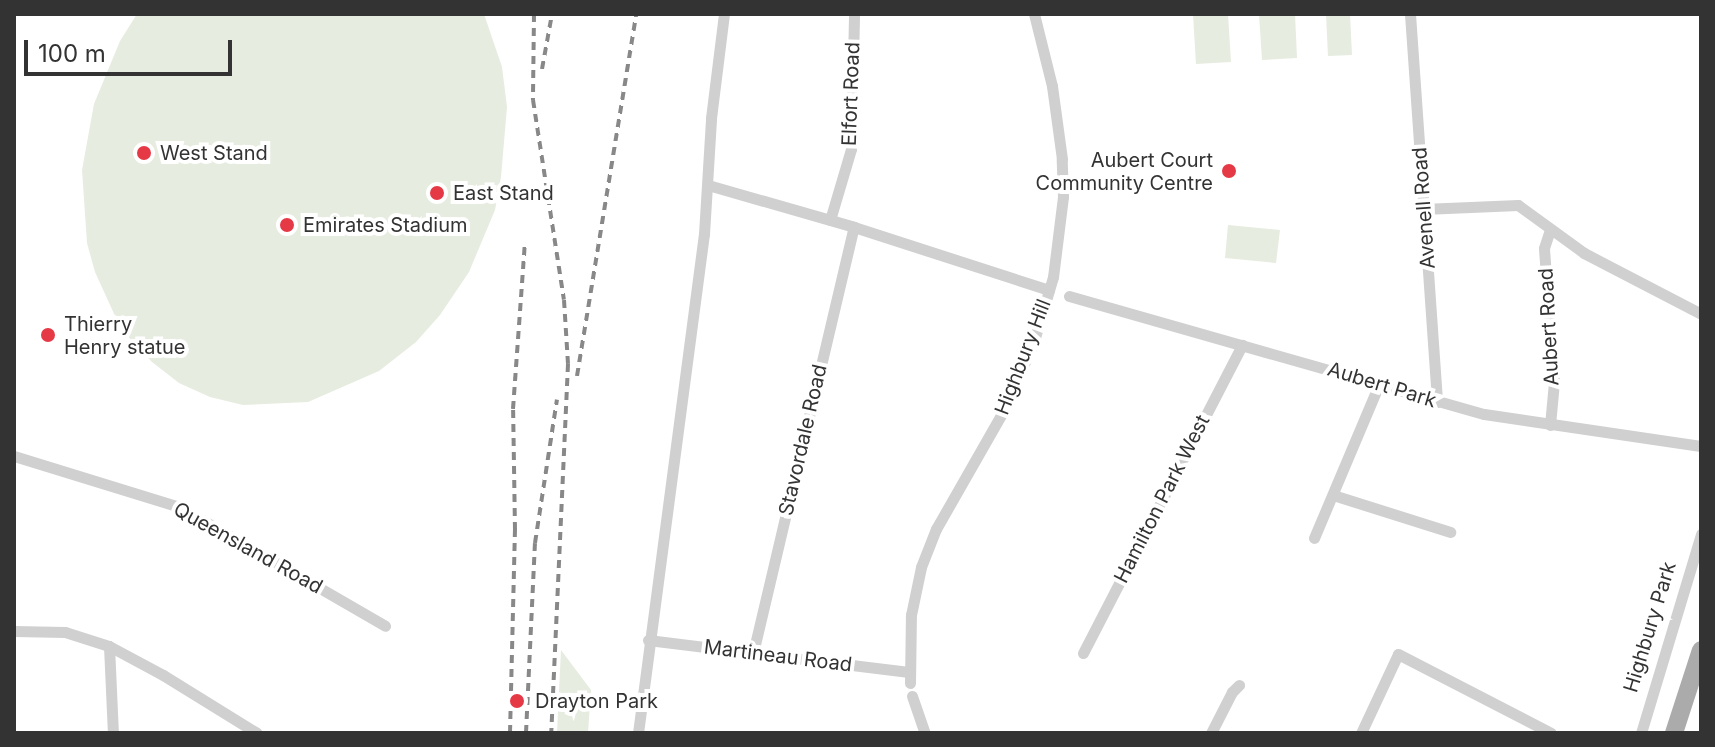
<!DOCTYPE html>
<style>
body{margin:0}
#map{position:relative;width:1715px;height:747px;overflow:hidden;background:#fff;font-family:Inter,sans-serif}
div>[style]{position:absolute}
.green>*{inset:0;background:#e6ecdf}
.street>*{height:11px;margin:-5.5px;padding:0 5.5px;transform-origin:5.5px;border-radius:5.5px;background:#d0d0d0}
.primary>*{height:18px;margin:-9px;padding:0 9px;transform-origin:9px;border-radius:9px;background:#ababab}
.rail>*{height:4px;margin-top:-2px;transform-origin:0;background:repeating-linear-gradient(90deg,#888 0 8px,transparent 0 14px)}
.dots>*{width:22px;height:22px;translate:-50% -50%;box-sizing:border-box;border:4px solid #fff;border-radius:50%}
span{translate:-50% -50%;white-space:nowrap;text-align:center;line-height:1.15;-webkit-text-stroke:8px #fff;paint-order:stroke}
.street-label{font-size:20px;color:#333}
.poi-label{font-size:20px;color:#333}
.left{translate:0 -50%;text-align:left}
.right{translate:-100% -50%;text-align:right}
.frame{position:absolute;inset:0;border:16px solid #333;pointer-events:none}
.scale{position:absolute;left:24px;top:40px;width:208px;height:36px;box-sizing:border-box;border:4px solid #333;border-top:0;padding-left:10px;font-size:24px;line-height:28px;white-space:nowrap;color:#333;-webkit-text-stroke:6px #fff;paint-order:stroke}
</style>
<div id="map">
<div class="green">
<i style="clip-path:polygon(137px 14px,484px 14px,502px 67px,507px 107px,501px 177px,495px 210px,469px 272px,440px 315px,416px 342px,379px 371px,308px 402px,243px 405px,210px 397px,179px 383px,152px 362px,121px 329px,95px 272px,87px 243px,82px 170px,94px 104px,120px 41px)"></i>
<i style="clip-path:polygon(1193px 14px,1228px 14px,1231px 62px,1196px 64px)"></i>
<i style="clip-path:polygon(1259px 14px,1295px 14px,1297px 58px,1262px 60px)"></i>
<i style="clip-path:polygon(1326px 14px,1350px 14px,1352px 55px,1328px 56px)"></i>
<i style="clip-path:polygon(1228px 225px,1280px 230px,1276px 263px,1225px 258px)"></i>
<i style="clip-path:polygon(561px 650px,591px 690px,588px 733px,557px 733px)"></i>
</div>
<div class="street">
<i style="left:1410px;top:14px;width:389px;rotate:86deg"></i>
<i style="left:708px;top:185px;width:152px;rotate:16deg"></i>
<i style="left:854px;top:227px;width:205px;rotate:17.9deg"></i>
<i style="left:1423px;top:209px;width:95px;rotate:-2.4deg"></i>
<i style="left:1518px;top:205px;width:82px;rotate:36deg"></i>
<i style="left:1584px;top:253px;width:132px;rotate:27.5deg"></i>
<i style="left:830px;top:220px;width:74px;rotate:-73.5deg"></i>
<i style="left:851px;top:149px;width:135px;rotate:-88.7deg"></i>
<i style="left:1069px;top:296px;width:431px;rotate:15.9deg"></i>
<i style="left:1484px;top:414px;width:219px;rotate:8.4deg"></i>
<i style="left:1550px;top:425px;width:43px;rotate:-84.7deg"></i>
<i style="left:1554px;top:382px;width:134px;rotate:-94.3deg"></i>
<i style="left:1544px;top:248px;width:19px;rotate:-72deg"></i>
<i style="left:14px;top:456px;width:174px;rotate:17.1deg"></i>
<i style="left:180px;top:507px;width:237px;rotate:30.1deg"></i>
<i style="left:1333px;top:495px;width:123px;rotate:17.5deg"></i>
<i style="left:1314px;top:538px;width:169px;rotate:-67.1deg"></i>
<i style="left:14px;top:631px;width:51px;rotate:1.1deg"></i>
<i style="left:65px;top:632px;width:46px;rotate:17.7deg"></i>
<i style="left:109px;top:646px;width:61px;rotate:28.2deg"></i>
<i style="left:163px;top:675px;width:110px;rotate:31.7deg"></i>
<i style="left:648px;top:640px;width:263px;rotate:7deg"></i>
<i style="left:109px;top:646px;width:87px;rotate:87.4deg"></i>
<i style="left:753px;top:653px;width:438px;rotate:-76.7deg"></i>
<i style="left:1083px;top:653px;width:347px;rotate:-62.7deg"></i>
<i style="left:910px;top:683px;width:68px;rotate:-89.2deg"></i>
<i style="left:911px;top:615px;width:49px;rotate:-78.2deg"></i>
<i style="left:921px;top:567px;width:41px;rotate:-68.5deg"></i>
<i style="left:936px;top:529px;width:137px;rotate:-60.3deg"></i>
<i style="left:1004px;top:410px;width:75px;rotate:-66.5deg"></i>
<i style="left:1034px;top:341px;width:67px;rotate:-73.5deg"></i>
<i style="left:1053px;top:277px;width:81px;rotate:-82.9deg"></i>
<i style="left:1063px;top:197px;width:38px;rotate:-92deg"></i>
<i style="left:1062px;top:159px;width:74px;rotate:-97.8deg"></i>
<i style="left:1052px;top:86px;width:74px;rotate:-104deg"></i>
<i style="left:912px;top:696px;width:39px;rotate:71deg"></i>
<i style="left:638px;top:733px;width:503px;rotate:-82.47deg"></i>
<i style="left:704px;top:234px;width:116px;rotate:-86.5deg"></i>
<i style="left:711px;top:118px;width:105px;rotate:-82.9deg"></i>
<i style="left:1211px;top:733px;width:46px;rotate:-62.9deg"></i>
<i style="left:1232px;top:692px;width:10px;rotate:-45deg"></i>
<i style="left:1361px;top:733px;width:87px;rotate:-64.9deg"></i>
<i style="left:1398px;top:654px;width:172px;rotate:27.3deg"></i>
<i style="left:1641px;top:733px;width:208px;rotate:-73.2deg"></i>
</div>
<div class="primary">
<i style="left:1674px;top:733px;width:87px;rotate:-72deg"></i>
</div>
<div class="rail">
<i style="left:534px;top:14px;width:86px;rotate:90.7deg"></i>
<i style="left:533px;top:100px;width:202px;rotate:81.2deg"></i>
<i style="left:564px;top:300px;width:64px;rotate:86.4deg"></i>
<i style="left:568px;top:364px;width:369px;rotate:92.6deg"></i>
<i style="left:542px;top:69px;width:56px;rotate:-79.7deg"></i>
<i style="left:577px;top:376px;width:367px;rotate:-80.7deg"></i>
<i style="left:510px;top:733px;width:203px;rotate:-88.6deg"></i>
<i style="left:515px;top:530px;width:121px;rotate:-90.9deg"></i>
<i style="left:513px;top:409px;width:166px;rotate:-85.9deg"></i>
<i style="left:526px;top:733px;width:190px;rotate:-87.3deg"></i>
<i style="left:535px;top:543px;width:145px;rotate:-81.3deg"></i>
</div>
<div class="dots">
<i style="left:144px;top:153px;background:#e63946"></i>
<i style="left:1229px;top:171px;background:#e63946"></i>
<i style="left:437px;top:193px;background:#e63946"></i>
<i style="left:287px;top:225px;background:#e63946"></i>
<i style="left:48px;top:335px;background:#e63946"></i>
<i style="left:517px;top:701px;background:#e63946"></i>
</div>
<div class="street-label">
<span style="left:851px;top:94px;rotate:-88deg">Elfort Road</span>
<span style="left:1424px;top:208px;rotate:-94deg">Avenell Road</span>
<span style="left:1549px;top:327px;rotate:-93deg">Aubert Road</span>
<span style="left:1023px;top:357px;rotate:-69deg">Highbury Hill</span>
<span style="left:1382px;top:385px;rotate:17deg">Aubert Park</span>
<span style="left:803px;top:440px;rotate:-77deg">Stavordale Road</span>
<span style="left:1162px;top:499px;rotate:-63deg">Hamilton Park West</span>
<span style="left:248px;top:548px;rotate:29deg">Queensland Road</span>
<span style="left:1650px;top:627px;rotate:-73deg">Highbury Park</span>
<span style="left:778px;top:656px;rotate:7deg">Martineau Road</span>
</div>
<div class="poi-label">
<span class="left" style="left:160px;top:153px">West Stand</span>
<span class="right" style="left:1213px;top:172px">Aubert Court<br>Community Centre</span>
<span class="left" style="left:453px;top:193px">East Stand</span>
<span class="left" style="left:303px;top:225px">Emirates Stadium</span>
<span class="left" style="left:64px;top:336px">Thierry<br>Henry statue</span>
<span class="left" style="left:535px;top:701px">Drayton Park</span>
</div>
<div class="frame"></div>
<div class="scale">100 m</div>
</div>
